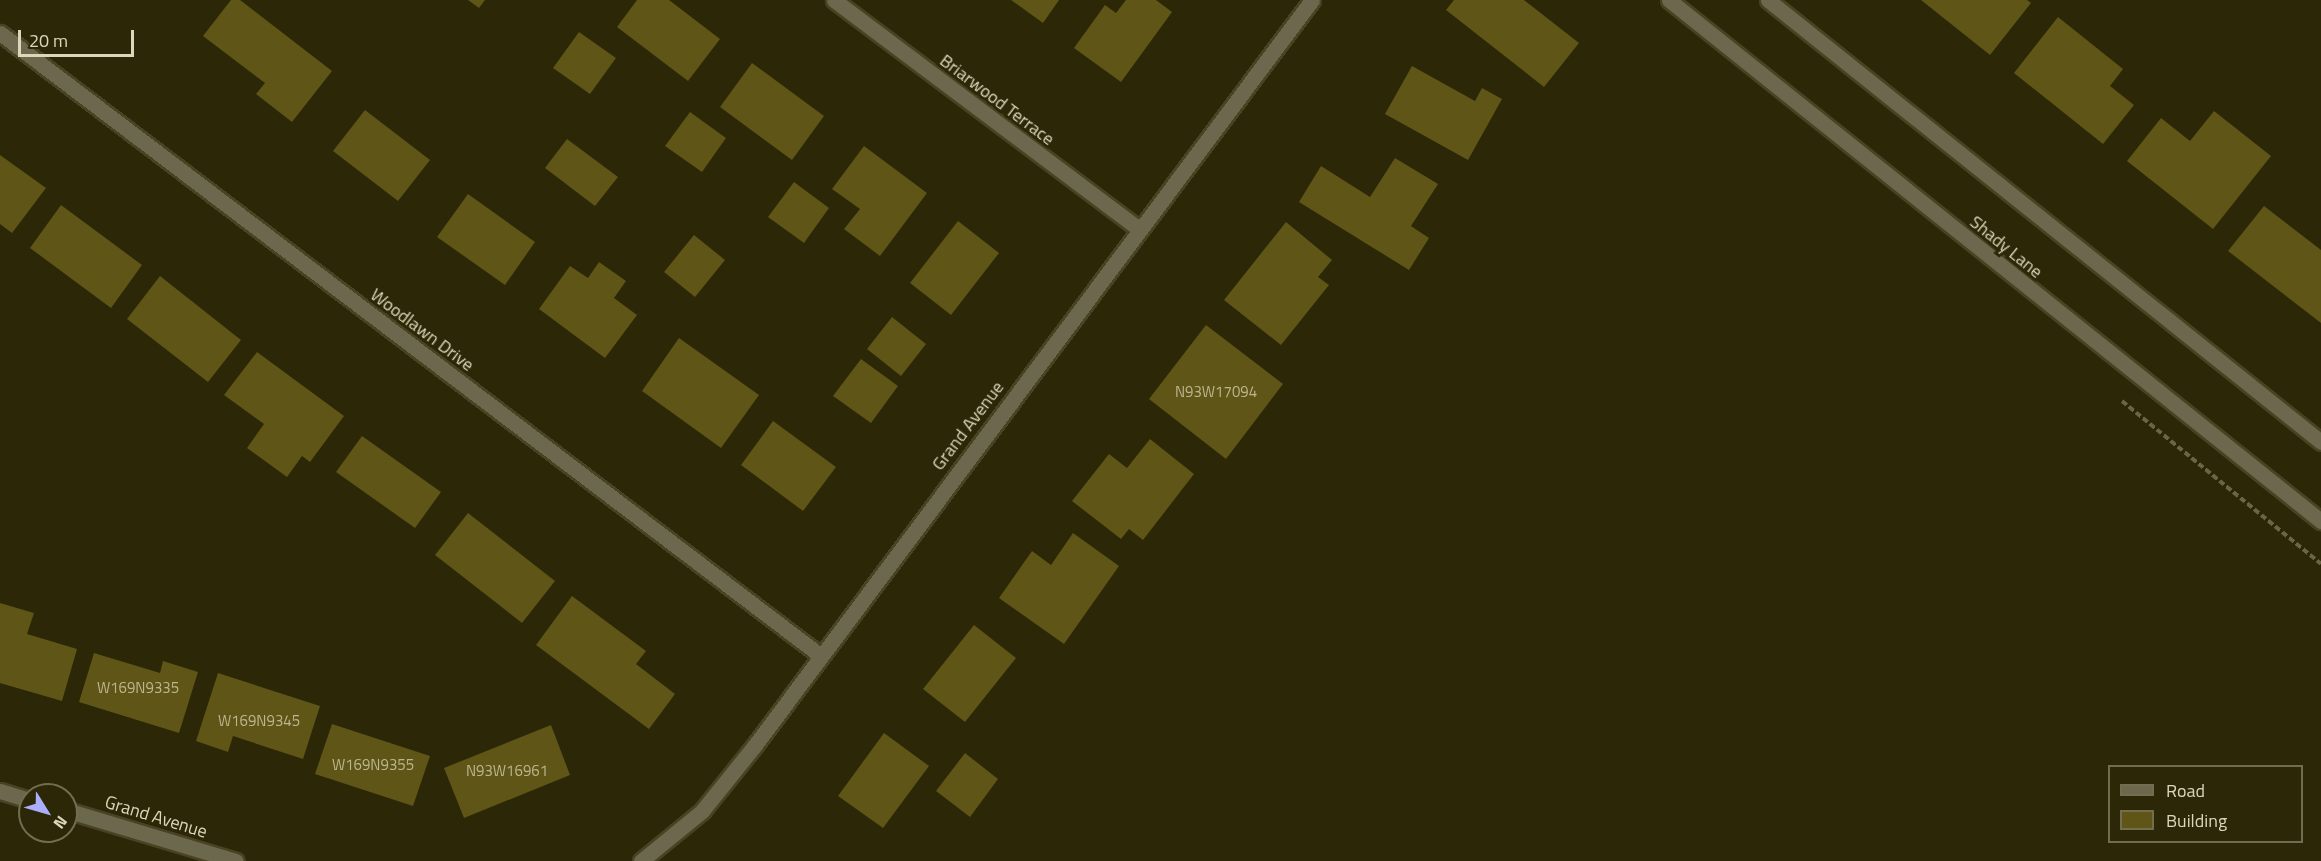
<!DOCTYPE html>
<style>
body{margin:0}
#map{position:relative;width:2321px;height:861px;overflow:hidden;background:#2c2707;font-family:"Titillium Web",sans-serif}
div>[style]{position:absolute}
.building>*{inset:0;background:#5e5517}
.path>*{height:4px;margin-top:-2px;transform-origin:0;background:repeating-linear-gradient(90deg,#696545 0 6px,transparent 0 9px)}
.roads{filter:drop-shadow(2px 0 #484323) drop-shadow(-2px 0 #484323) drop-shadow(0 2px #484323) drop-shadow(0 -2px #484323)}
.minor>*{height:15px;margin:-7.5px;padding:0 7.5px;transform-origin:7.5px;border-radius:7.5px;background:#6c684d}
span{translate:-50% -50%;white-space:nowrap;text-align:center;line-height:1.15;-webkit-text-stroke:6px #2c2707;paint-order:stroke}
.number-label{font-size:15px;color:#bcb690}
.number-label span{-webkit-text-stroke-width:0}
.street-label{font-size:18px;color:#dbd7b9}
.legend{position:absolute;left:2108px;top:765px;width:195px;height:78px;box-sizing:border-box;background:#2c2707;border:2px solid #726d4e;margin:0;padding:8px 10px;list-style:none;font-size:18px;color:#dbd7b9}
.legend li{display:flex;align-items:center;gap:12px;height:30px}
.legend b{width:30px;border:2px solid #726d4e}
.north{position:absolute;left:18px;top:783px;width:60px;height:60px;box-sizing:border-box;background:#2c2707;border:2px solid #726d4e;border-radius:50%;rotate:127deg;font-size:16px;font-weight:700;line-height:24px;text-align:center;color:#dbd7b9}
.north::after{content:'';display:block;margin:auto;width:21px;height:27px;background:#abaffb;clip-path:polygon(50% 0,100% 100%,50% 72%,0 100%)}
.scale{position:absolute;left:18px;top:30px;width:116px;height:27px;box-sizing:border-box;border:3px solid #dbd7b9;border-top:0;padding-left:8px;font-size:18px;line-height:21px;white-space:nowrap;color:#dbd7b9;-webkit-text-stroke:4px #2c2707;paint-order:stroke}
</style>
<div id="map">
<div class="building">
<i style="clip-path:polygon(231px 0,240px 0,332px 71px,292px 122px,256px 94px,265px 83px,203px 36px)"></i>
<i style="clip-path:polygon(468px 0,485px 0,479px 8px)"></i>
<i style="clip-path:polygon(637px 0,669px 0,720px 39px,688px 81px,617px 27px)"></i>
<i style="clip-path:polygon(1011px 0,1059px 0,1043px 23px)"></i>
<i style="clip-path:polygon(1126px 0,1156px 0,1172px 12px,1121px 82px,1074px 48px,1105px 5px,1116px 13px)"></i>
<i style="clip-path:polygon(1454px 0,1524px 0,1579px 43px,1544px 87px,1446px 10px)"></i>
<i style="clip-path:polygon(1921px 0,2027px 0,2031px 3px,1990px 55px)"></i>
<i style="clip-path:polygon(2058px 17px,2123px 69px,2110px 86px,2134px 105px,2103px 144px,2014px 73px)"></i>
<i style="clip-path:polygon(579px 32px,616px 58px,590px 94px,553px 68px)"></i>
<i style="clip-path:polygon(752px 63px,824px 116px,792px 160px,720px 107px)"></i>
<i style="clip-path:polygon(1412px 66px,1475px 101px,1482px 88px,1502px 99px,1468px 160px,1385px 114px)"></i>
<i style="clip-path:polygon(365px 110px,430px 160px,398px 201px,333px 151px)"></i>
<i style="clip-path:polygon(2214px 111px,2271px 156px,2213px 229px,2127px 161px,2161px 118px,2190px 141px)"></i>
<i style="clip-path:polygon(690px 112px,726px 138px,702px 172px,665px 146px)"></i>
<i style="clip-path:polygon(567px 139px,618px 177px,595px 206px,545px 168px)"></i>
<i style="clip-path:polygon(864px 146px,927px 193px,880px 256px,844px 229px,860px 209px,832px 189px)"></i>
<i style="clip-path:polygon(0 155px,46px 188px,12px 233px,0 224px)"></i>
<i style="clip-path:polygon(1395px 158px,1438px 184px,1411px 226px,1429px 238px,1409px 270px,1299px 202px,1321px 166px,1370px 197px)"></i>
<i style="clip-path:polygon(794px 182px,829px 208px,804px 243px,768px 217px)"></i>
<i style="clip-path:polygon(468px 194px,535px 242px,505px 285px,437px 237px)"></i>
<i style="clip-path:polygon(61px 205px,142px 265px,111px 308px,30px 248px)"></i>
<i style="clip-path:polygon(2264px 206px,2321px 250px,2321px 323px,2228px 251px)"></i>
<i style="clip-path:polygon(958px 221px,999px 253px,951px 315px,910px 283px)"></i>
<i style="clip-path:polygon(1286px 222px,1332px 260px,1318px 277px,1329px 285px,1281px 345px,1224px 300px)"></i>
<i style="clip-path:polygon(694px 235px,725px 260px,695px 297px,664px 272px)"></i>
<i style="clip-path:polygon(599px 262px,626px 281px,614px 298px,637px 315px,605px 358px,539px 309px,570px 266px,588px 278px)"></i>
<i style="clip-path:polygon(160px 276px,241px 340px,208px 382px,127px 319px)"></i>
<i style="clip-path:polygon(892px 317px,926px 344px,901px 376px,867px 349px)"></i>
<i style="clip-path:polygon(1206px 325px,1283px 384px,1226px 459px,1149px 399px)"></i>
<i style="clip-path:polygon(679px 338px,759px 395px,721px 448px,642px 391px)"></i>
<i style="clip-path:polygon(257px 352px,344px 416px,310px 462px,302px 456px,287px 477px,247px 448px,264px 424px,224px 395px)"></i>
<i style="clip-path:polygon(861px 359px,898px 386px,871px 423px,833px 396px)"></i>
<i style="clip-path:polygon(773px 421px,836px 467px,803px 511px,741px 465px)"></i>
<i style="clip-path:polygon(362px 436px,441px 492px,415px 528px,336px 472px)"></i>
<i style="clip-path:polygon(1150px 439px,1194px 474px,1143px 540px,1129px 529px,1121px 539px,1072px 501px,1109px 454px,1127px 468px)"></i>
<i style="clip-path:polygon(468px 513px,555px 581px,522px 623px,435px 555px)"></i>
<i style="clip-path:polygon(1073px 533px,1119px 566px,1064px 644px,999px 598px,1032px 551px,1051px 565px)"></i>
<i style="clip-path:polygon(572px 596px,646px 651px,636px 664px,675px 694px,649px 729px,536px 645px)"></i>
<i style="clip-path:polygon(0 603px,34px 613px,27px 634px,77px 649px,62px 701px,0 683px)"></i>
<i style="clip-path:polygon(974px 625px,1016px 658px,965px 722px,923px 689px)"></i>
<i style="clip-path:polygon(94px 653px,160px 673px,163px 661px,198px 672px,179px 733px,79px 702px)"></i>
<i style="clip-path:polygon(218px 673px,320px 706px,303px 759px,233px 736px,228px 752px,196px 741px)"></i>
<i style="clip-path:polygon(332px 724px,430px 756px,413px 806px,315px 774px)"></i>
<i style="clip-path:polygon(551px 725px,570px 775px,464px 818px,444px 768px)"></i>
<i style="clip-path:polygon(884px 733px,929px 766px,883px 828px,838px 796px)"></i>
<i style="clip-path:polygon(965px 753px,998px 779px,970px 817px,936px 791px)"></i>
</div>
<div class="path">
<i style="left:2122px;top:401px;width:257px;rotate:39.3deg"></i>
</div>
<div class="roads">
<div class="minor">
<i style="left:834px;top:0;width:381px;rotate:36.9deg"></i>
<i style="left:1669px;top:0;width:835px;rotate:38.63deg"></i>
<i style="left:1768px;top:0;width:708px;rotate:38.63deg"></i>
<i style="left:0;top:33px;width:1031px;rotate:37.19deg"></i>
<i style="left:0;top:791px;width:31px;rotate:17deg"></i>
<i style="left:66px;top:810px;width:177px;rotate:16.7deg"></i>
<i style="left:641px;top:861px;width:79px;rotate:-39.3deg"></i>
<i style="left:702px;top:811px;width:85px;rotate:-51.2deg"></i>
<i style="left:755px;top:745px;width:930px;rotate:-53.22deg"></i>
</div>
</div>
<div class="number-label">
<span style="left:1216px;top:392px">N93W17094</span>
<span style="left:138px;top:688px">W169N9335</span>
<span style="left:259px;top:721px">W169N9345</span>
<span style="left:373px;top:765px">W169N9355</span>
<span style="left:507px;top:771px">N93W16961</span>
</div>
<div class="street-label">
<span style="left:997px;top:100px;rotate:37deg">Briarwood Terrace</span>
<span style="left:2006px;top:247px;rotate:39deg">Shady Lane</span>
<span style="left:422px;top:330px;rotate:37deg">Woodlawn Drive</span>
<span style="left:968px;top:426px;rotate:-53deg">Grand Avenue</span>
<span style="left:156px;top:817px;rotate:17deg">Grand Avenue</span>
</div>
<ul class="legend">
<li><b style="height:8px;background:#6c684d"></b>Road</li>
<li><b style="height:16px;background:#5e5517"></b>Building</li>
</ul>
<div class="north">N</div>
<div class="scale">20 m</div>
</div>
